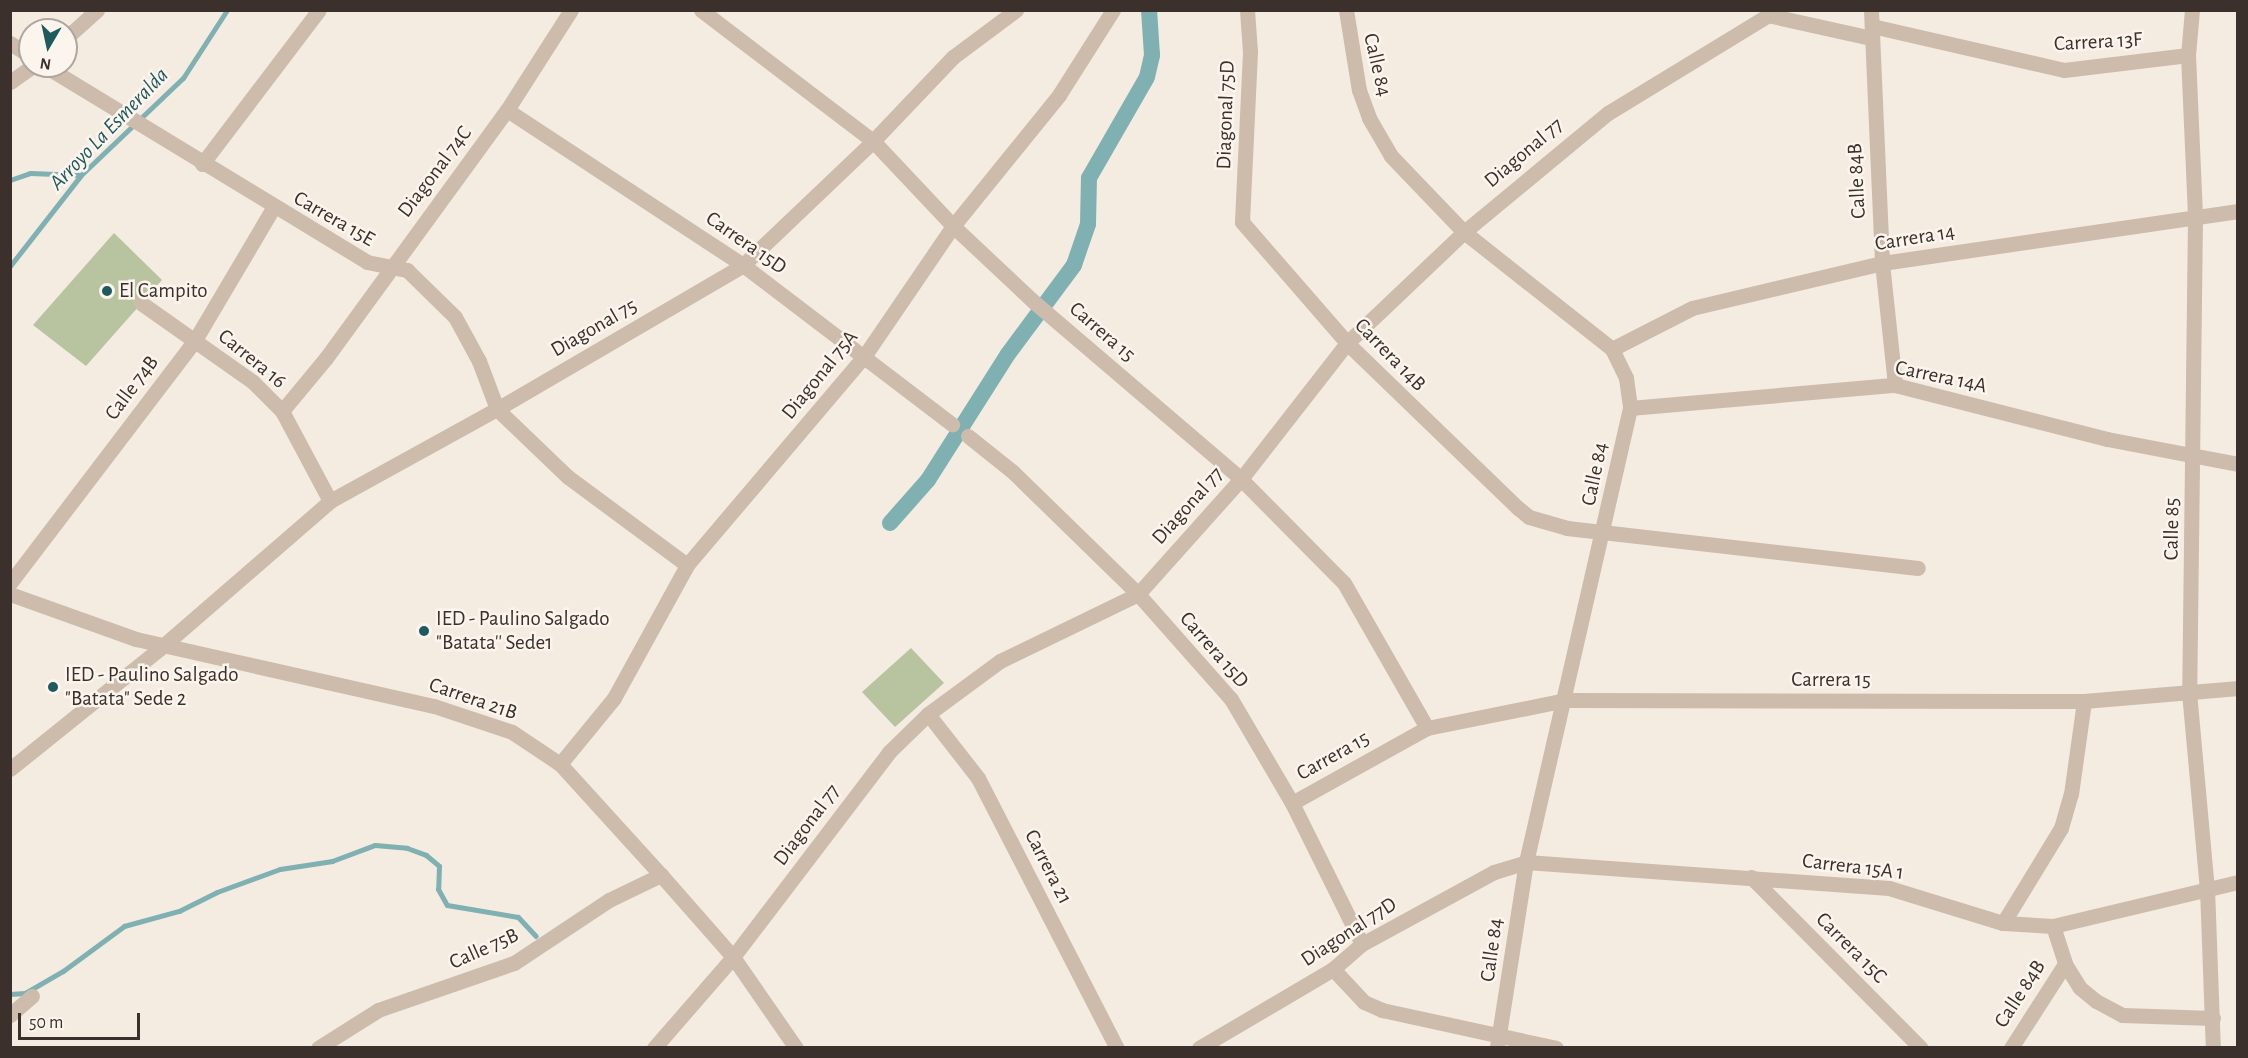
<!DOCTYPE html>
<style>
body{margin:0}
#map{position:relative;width:2248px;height:1058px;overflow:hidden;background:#f4ebe1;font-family:"Alegreya Sans",sans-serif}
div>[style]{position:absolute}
.green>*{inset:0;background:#b8c4a0}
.stream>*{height:5px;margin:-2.5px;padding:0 2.5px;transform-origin:2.5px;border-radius:2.5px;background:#7fb0b2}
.canal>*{height:16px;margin:-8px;padding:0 8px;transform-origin:8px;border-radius:8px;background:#7fb0b2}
.street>*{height:15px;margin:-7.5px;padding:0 7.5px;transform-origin:7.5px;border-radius:7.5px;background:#cdbbac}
.dots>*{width:16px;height:16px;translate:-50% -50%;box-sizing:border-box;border:3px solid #fbf5ee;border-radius:50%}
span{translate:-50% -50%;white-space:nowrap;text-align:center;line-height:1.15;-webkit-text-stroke:5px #fbf5ee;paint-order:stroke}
.street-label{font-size:21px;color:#3b302b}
.poi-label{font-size:21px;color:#3b302b}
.left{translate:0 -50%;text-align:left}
.water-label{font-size:22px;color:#1f5a5e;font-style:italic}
.frame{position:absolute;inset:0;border:12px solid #3b302b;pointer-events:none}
.north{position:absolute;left:18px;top:18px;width:60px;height:60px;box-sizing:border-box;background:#fbf5ee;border:2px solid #aea6a0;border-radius:50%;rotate:189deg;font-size:16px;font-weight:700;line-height:24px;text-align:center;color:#3b302b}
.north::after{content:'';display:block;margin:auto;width:21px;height:27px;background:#1f5a5e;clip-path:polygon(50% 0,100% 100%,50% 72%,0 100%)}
.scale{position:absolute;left:18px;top:1013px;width:122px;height:27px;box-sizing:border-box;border:3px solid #3b302b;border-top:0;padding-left:8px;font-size:18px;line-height:21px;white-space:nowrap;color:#3b302b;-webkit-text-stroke:4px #fbf5ee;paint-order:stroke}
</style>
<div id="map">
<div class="green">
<i style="clip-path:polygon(114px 233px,162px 280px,86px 366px,33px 325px)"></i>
<i style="clip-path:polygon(911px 648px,944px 683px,895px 727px,862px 692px)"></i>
</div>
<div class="stream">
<i style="left:10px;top:180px;width:21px;rotate:-19deg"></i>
<i style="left:30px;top:173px;width:51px;rotate:2.2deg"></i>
<i style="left:10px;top:266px;width:115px;rotate:-52deg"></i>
<i style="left:81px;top:175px;width:141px;rotate:-43.6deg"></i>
<i style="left:183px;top:78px;width:81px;rotate:-57.1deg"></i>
<i style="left:10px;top:994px;width:15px;rotate:-4deg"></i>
<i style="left:25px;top:993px;width:44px;rotate:-30.1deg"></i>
<i style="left:63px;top:971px;width:76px;rotate:-36.4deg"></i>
<i style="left:124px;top:926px;width:57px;rotate:-15.3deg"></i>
<i style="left:179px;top:911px;width:42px;rotate:-26.6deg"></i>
<i style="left:217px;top:892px;width:67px;rotate:-20.1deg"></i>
<i style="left:280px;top:869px;width:53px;rotate:-8.7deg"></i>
<i style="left:332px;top:861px;width:46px;rotate:-20.4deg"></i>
<i style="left:375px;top:845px;width:32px;rotate:5deg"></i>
<i style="left:407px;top:848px;width:20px;rotate:20deg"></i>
<i style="left:426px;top:855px;width:17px;rotate:40deg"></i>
<i style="left:439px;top:866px;width:23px;rotate:92deg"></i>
<i style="left:438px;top:889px;width:18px;rotate:61deg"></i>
<i style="left:447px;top:905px;width:72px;rotate:9.6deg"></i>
<i style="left:518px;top:917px;width:26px;rotate:47deg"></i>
</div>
<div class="canal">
<i style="left:890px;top:523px;width:57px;rotate:-48.5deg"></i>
<i style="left:928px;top:480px;width:149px;rotate:-57.6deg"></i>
<i style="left:1008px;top:354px;width:111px;rotate:-53.4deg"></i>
<i style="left:1074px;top:265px;width:43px;rotate:-71.1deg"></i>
<i style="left:1088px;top:224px;width:46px;rotate:-88.8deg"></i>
<i style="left:1089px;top:178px;width:116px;rotate:-60.1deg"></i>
<i style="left:1147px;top:77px;width:23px;rotate:-77deg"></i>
<i style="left:1152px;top:55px;width:45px;rotate:-93.8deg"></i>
</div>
<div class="street">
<i style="left:701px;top:10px;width:216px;rotate:37.3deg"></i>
<i style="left:873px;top:141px;width:117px;rotate:46.7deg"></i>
<i style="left:953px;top:226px;width:111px;rotate:43.2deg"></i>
<i style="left:1034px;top:302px;width:272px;rotate:40.5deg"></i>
<i style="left:1241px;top:479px;width:146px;rotate:45.3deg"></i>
<i style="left:1344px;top:583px;width:167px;rotate:60.2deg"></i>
<i style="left:1247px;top:10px;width:42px;rotate:85.9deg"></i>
<i style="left:1250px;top:52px;width:170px;rotate:92.7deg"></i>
<i style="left:1242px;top:222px;width:160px;rotate:49deg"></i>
<i style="left:1347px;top:343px;width:238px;rotate:44deg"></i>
<i style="left:1518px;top:508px;width:14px;rotate:39deg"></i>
<i style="left:1529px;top:517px;width:40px;rotate:16deg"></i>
<i style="left:1567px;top:528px;width:353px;rotate:6.5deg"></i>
<i style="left:1346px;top:10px;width:81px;rotate:80.8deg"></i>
<i style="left:1359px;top:90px;width:30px;rotate:70deg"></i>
<i style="left:1369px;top:118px;width:44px;rotate:59.9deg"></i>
<i style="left:1391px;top:156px;width:105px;rotate:46.2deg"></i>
<i style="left:1464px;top:232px;width:189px;rotate:38.3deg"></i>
<i style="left:1612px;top:349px;width:32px;rotate:64deg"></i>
<i style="left:1626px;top:378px;width:30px;rotate:82deg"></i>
<i style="left:1630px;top:408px;width:466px;rotate:102.9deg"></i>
<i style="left:1526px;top:862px;width:188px;rotate:98.9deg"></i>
<i style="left:1871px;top:10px;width:253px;rotate:87.5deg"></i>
<i style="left:1882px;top:263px;width:123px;rotate:83.9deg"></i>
<i style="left:2192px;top:10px;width:45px;rotate:95.1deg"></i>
<i style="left:2188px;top:55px;width:163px;rotate:87.5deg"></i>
<i style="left:2195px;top:218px;width:474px;rotate:90.7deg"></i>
<i style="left:2189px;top:692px;width:197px;rotate:84.8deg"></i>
<i style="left:2207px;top:888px;width:160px;rotate:87.9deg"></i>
<i style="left:1772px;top:16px;width:101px;rotate:12.5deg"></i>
<i style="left:1872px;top:26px;width:197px;rotate:12.9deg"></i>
<i style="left:2064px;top:70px;width:125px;rotate:-6.9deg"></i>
<i style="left:66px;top:38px;width:42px;rotate:-42.1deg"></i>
<i style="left:10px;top:43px;width:24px;rotate:33deg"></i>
<i style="left:45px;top:66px;width:377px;rotate:31.3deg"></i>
<i style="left:367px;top:262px;width:41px;rotate:11.3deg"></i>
<i style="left:407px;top:270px;width:67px;rotate:44.4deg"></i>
<i style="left:455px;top:317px;width:50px;rotate:61.4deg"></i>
<i style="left:479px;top:361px;width:51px;rotate:69.4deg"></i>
<i style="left:497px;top:409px;width:98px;rotate:43.8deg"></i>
<i style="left:568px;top:477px;width:148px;rotate:36.5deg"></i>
<i style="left:10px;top:82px;width:28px;rotate:-35deg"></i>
<i style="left:507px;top:110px;width:282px;rotate:33.3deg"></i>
<i style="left:743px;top:265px;width:263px;rotate:37.3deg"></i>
<i style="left:202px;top:164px;width:193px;rotate:-52.8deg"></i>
<i style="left:141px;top:303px;width:137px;rotate:35.2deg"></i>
<i style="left:253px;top:382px;width:41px;rotate:45deg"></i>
<i style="left:282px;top:411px;width:102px;rotate:61.9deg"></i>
<i style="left:1612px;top:349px;width:90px;rotate:-27.1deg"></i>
<i style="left:1692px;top:308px;width:195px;rotate:-13.3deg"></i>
<i style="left:1882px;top:263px;width:360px;rotate:-8.3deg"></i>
<i style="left:1630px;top:408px;width:266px;rotate:-5deg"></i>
<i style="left:1895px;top:385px;width:219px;rotate:14.3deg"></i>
<i style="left:2107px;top:439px;width:133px;rotate:10.8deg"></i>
<i style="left:282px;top:411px;width:69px;rotate:-50.3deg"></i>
<i style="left:326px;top:358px;width:307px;rotate:-53.9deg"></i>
<i style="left:507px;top:110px;width:119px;rotate:-57.4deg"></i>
<i style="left:968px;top:436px;width:58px;rotate:38.7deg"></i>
<i style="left:1013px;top:472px;width:175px;rotate:44.3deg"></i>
<i style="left:1138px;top:594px;width:140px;rotate:48.5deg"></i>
<i style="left:1231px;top:699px;width:121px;rotate:59.6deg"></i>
<i style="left:1292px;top:803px;width:157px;rotate:63.6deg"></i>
<i style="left:10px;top:583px;width:305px;rotate:-52.7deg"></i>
<i style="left:195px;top:340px;width:153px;rotate:-59.4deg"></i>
<i style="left:10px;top:594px;width:134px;rotate:19.7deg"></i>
<i style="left:136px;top:639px;width:305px;rotate:12.7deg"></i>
<i style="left:434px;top:706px;width:82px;rotate:18.4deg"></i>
<i style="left:512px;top:732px;width:58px;rotate:33.7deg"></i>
<i style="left:560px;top:764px;width:150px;rotate:47.7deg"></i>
<i style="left:661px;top:875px;width:109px;rotate:48.7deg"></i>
<i style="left:733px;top:957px;width:111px;rotate:55.3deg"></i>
<i style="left:928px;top:714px;width:81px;rotate:52deg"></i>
<i style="left:978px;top:778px;width:304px;rotate:62.8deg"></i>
<i style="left:560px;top:764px;width:85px;rotate:-50.7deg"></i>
<i style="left:614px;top:698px;width:152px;rotate:-61.2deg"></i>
<i style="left:687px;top:565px;width:275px;rotate:-49.7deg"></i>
<i style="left:865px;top:355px;width:156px;rotate:-55.7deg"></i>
<i style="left:953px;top:226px;width:169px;rotate:-51deg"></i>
<i style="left:1059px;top:95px;width:101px;rotate:-57.6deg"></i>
<i style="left:10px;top:769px;width:198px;rotate:-38.8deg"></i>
<i style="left:164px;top:645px;width:220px;rotate:-40.9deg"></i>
<i style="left:330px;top:501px;width:191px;rotate:-28.9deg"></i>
<i style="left:497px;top:409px;width:285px;rotate:-30.3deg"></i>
<i style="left:743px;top:265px;width:180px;rotate:-43.6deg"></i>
<i style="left:873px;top:141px;width:116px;rotate:-46.4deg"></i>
<i style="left:953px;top:57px;width:79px;rotate:-36.7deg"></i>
<i style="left:1292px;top:803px;width:154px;rotate:-29.1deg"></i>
<i style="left:1427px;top:728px;width:142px;rotate:-11.4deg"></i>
<i style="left:1566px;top:700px;width:518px;rotate:0.11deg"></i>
<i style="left:2084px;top:701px;width:155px;rotate:-4.8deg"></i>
<i style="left:1751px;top:877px;width:241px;rotate:45.2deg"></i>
<i style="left:2003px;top:923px;width:111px;rotate:-58.6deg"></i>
<i style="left:2061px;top:828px;width:35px;rotate:-74deg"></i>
<i style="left:2071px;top:794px;width:94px;rotate:-82deg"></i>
<i style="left:2053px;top:926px;width:40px;rotate:72deg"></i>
<i style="left:2065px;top:964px;width:28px;rotate:58deg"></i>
<i style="left:2080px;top:988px;width:21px;rotate:39deg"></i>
<i style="left:2096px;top:1001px;width:30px;rotate:28deg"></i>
<i style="left:2122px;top:1015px;width:91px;rotate:1.9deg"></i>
<i style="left:1333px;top:969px;width:45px;rotate:46.8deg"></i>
<i style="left:1364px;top:1002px;width:20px;rotate:24deg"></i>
<i style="left:1382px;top:1010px;width:178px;rotate:12.3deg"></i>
<i style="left:10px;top:1015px;width:29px;rotate:-41deg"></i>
<i style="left:318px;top:1048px;width:71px;rotate:-32.3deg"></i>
<i style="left:378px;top:1010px;width:144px;rotate:-19.1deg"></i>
<i style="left:514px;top:963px;width:114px;rotate:-33.6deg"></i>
<i style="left:609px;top:900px;width:58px;rotate:-25.7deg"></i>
<i style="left:654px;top:1048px;width:121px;rotate:-49deg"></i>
<i style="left:733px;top:957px;width:258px;rotate:-52.7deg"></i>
<i style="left:889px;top:752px;width:54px;rotate:-44.3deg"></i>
<i style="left:928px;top:714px;width:89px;rotate:-36.4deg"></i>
<i style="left:1000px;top:661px;width:153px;rotate:-25.9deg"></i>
<i style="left:1138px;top:594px;width:154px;rotate:-48.2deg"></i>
<i style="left:1241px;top:479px;width:172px;rotate:-52.1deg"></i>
<i style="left:1347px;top:343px;width:161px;rotate:-43.5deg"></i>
<i style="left:1464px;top:232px;width:187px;rotate:-39.6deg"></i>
<i style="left:1608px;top:113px;width:198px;rotate:-31.4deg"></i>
<i style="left:1199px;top:1048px;width:156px;rotate:-30.5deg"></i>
<i style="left:1333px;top:969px;width:38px;rotate:-41deg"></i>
<i style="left:1362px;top:944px;width:150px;rotate:-28.6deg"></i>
<i style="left:1494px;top:872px;width:34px;rotate:-17deg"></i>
<i style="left:1526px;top:862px;width:364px;rotate:4.1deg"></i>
<i style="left:1889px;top:888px;width:119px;rotate:17.1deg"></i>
<i style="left:2003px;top:923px;width:50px;rotate:3.4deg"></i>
<i style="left:2053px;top:926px;width:190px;rotate:-13.4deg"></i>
<i style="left:2011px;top:1048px;width:100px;rotate:-57.3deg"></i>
</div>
<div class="dots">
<i style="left:107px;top:291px;background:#1f5a5e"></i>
<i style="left:424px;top:631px;background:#1f5a5e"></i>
<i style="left:53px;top:687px;background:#1f5a5e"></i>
</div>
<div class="street-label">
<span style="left:2098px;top:42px;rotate:-3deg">Carrera 13F</span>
<span style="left:1377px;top:65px;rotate:77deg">Calle 84</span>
<span style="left:1226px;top:115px;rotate:-88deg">Diagonal 75D</span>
<span style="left:1524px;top:153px;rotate:-40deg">Diagonal 77</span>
<span style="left:435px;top:172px;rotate:-53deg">Diagonal 74C</span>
<span style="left:1857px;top:181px;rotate:-93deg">Calle 84B</span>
<span style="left:334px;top:219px;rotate:30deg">Carrera 15E</span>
<span style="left:1915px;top:238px;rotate:-9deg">Carrera 14</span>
<span style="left:746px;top:243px;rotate:35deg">Carrera 15D</span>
<span style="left:594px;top:328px;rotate:-30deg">Diagonal 75</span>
<span style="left:1102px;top:332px;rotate:41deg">Carrera 15</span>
<span style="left:1390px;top:355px;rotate:46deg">Carrera 14B</span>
<span style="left:252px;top:359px;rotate:39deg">Carrera 16</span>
<span style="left:820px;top:375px;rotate:-51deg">Diagonal 75A</span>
<span style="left:1941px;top:377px;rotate:12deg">Carrera 14A</span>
<span style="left:132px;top:388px;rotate:-53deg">Calle 74B</span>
<span style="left:1595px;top:474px;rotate:-78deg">Calle 84</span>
<span style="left:1188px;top:506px;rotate:-48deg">Diagonal 77</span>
<span style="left:2172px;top:529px;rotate:-89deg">Calle 85</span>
<span style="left:1214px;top:650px;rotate:49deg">Carrera 15D</span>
<span style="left:1831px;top:680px">Carrera 15</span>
<span style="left:473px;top:699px;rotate:19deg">Carrera 21B</span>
<span style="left:1333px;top:756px;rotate:-29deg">Carrera 15</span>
<span style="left:807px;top:825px;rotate:-53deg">Diagonal 77</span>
<span style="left:1048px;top:867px;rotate:63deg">Carrera 21</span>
<span style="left:1853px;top:867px;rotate:7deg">Carrera 15A 1</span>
<span style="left:1349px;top:932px;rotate:-33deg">Diagonal 77D</span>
<span style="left:1851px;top:948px;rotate:45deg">Carrera 15C</span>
<span style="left:484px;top:949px;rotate:-24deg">Calle 75B</span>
<span style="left:1492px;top:950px;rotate:-82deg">Calle 84</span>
<span style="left:2020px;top:994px;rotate:-57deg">Calle 84B</span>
</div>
<div class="poi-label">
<span class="left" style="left:119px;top:291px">El Campito</span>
<span class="left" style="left:436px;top:631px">IED - Paulino Salgado<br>"Batata'' Sede1</span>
<span class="left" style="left:65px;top:687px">IED - Paulino Salgado<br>"Batata" Sede 2</span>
</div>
<div class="water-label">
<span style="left:109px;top:129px;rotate:-46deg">Arroyo La Esmeralda</span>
</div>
<div class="frame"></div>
<div class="north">N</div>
<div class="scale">50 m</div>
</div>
